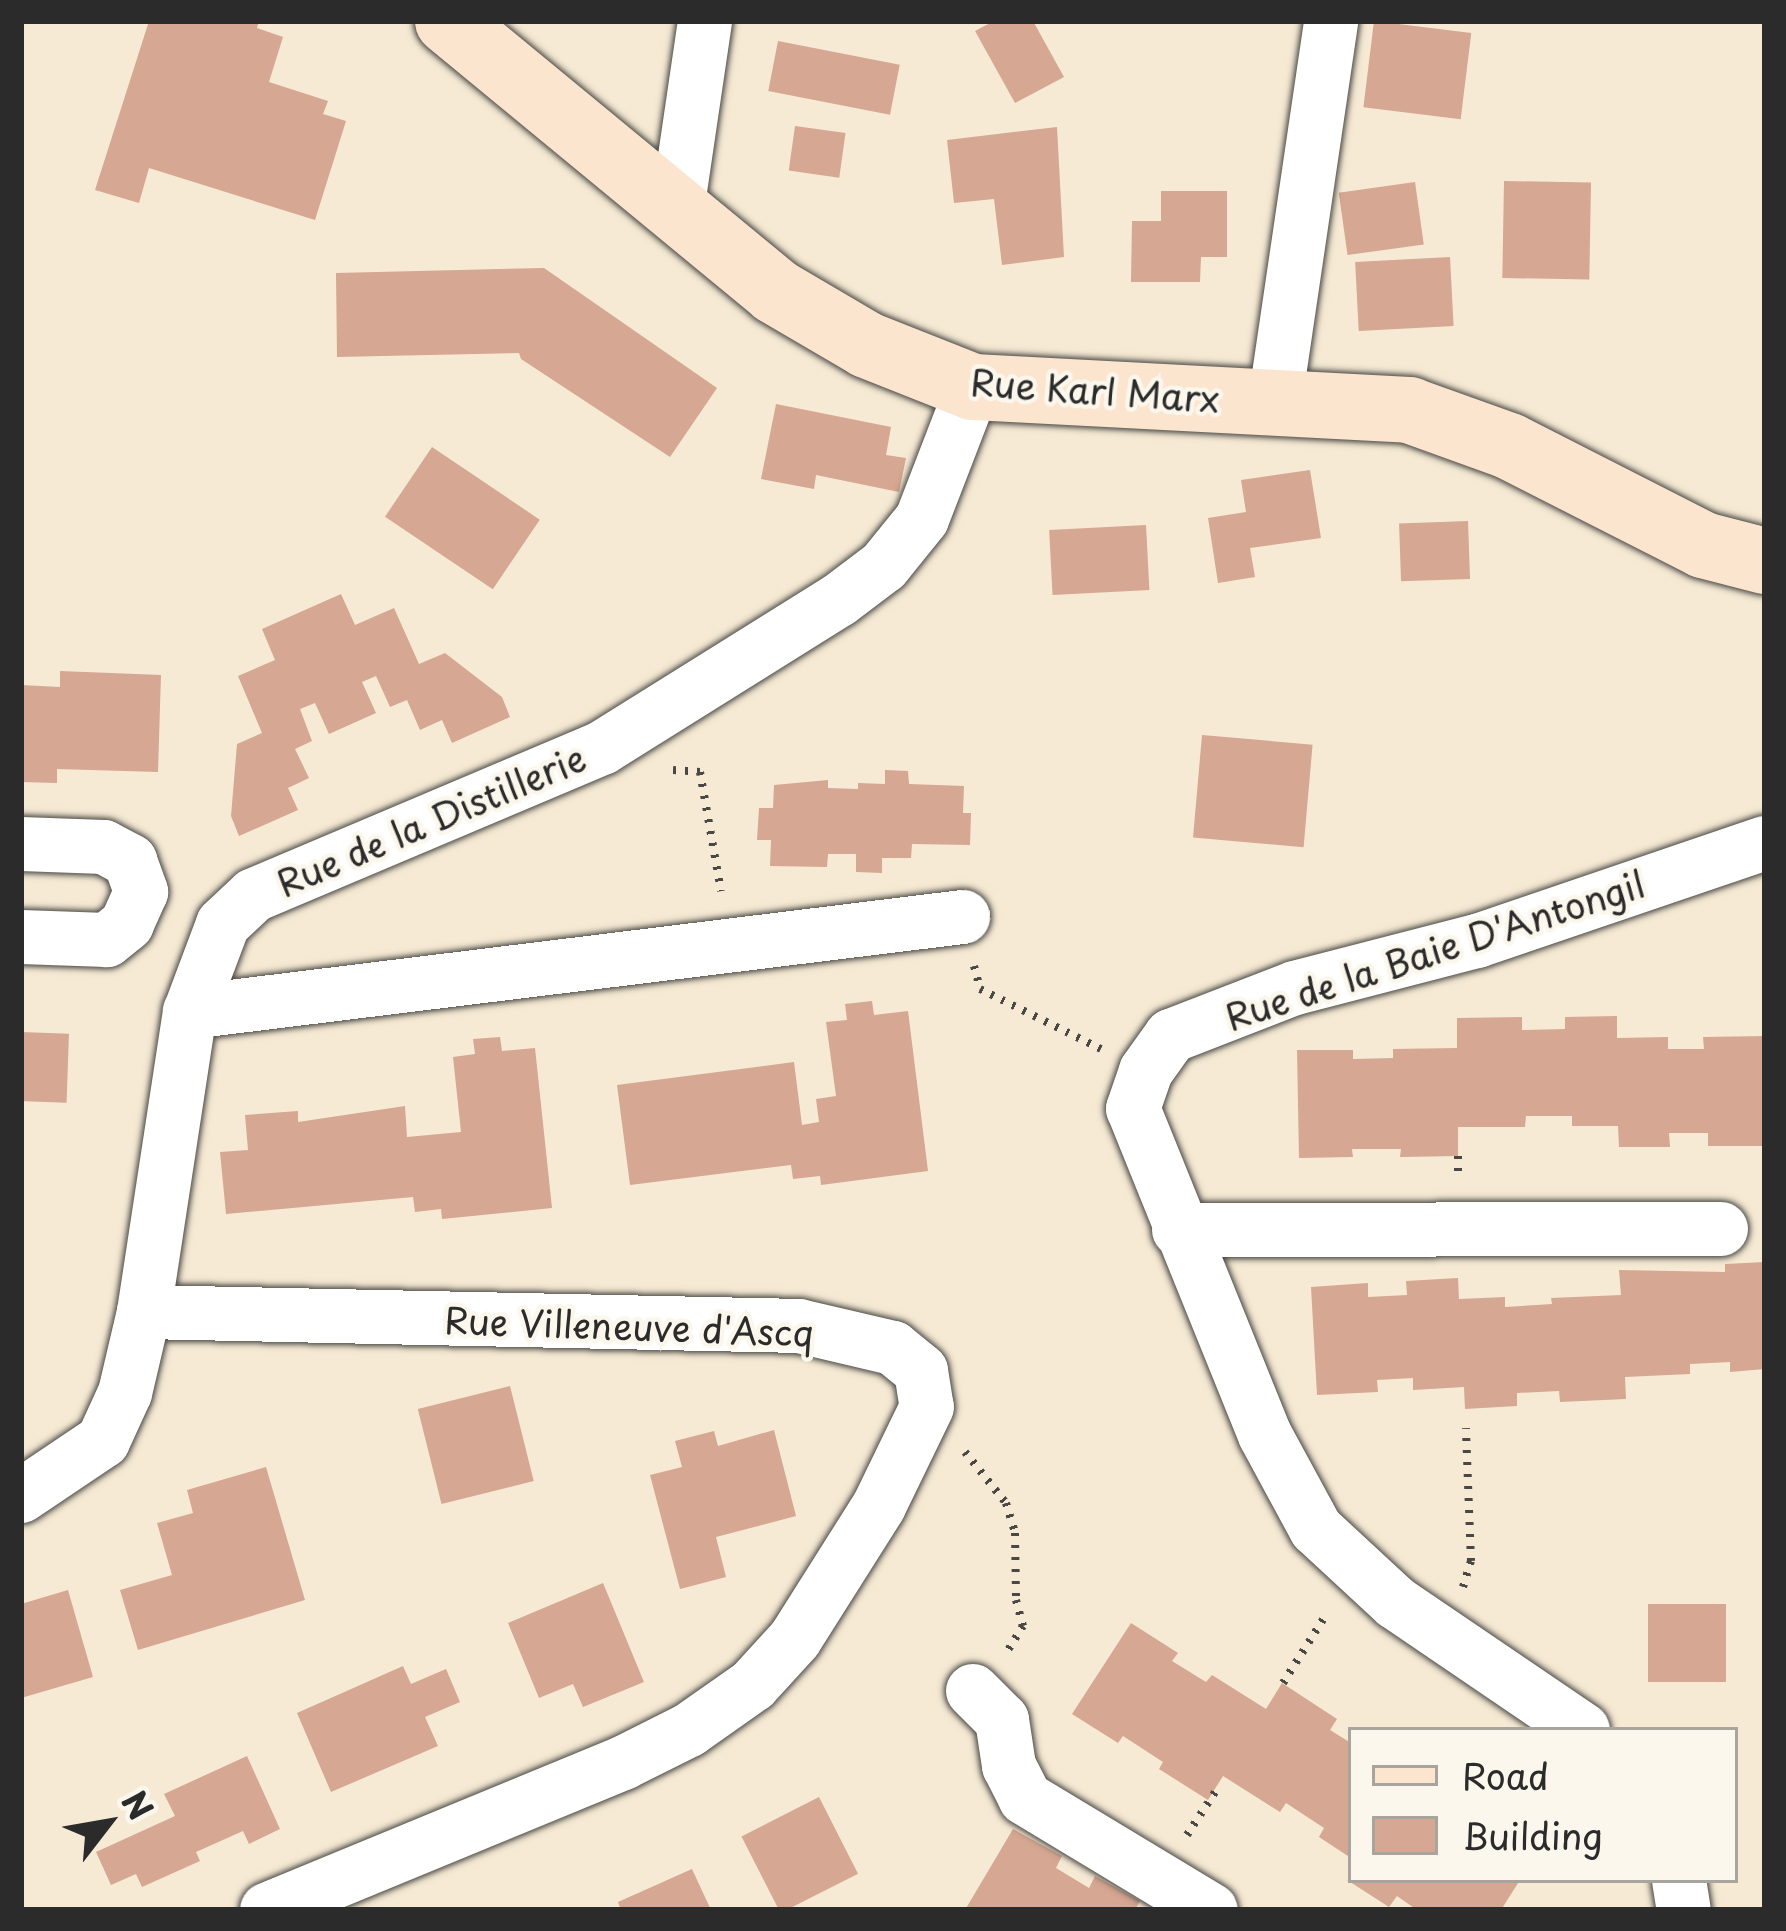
<!DOCTYPE html>
<style>
body{margin:0}
#map{position:relative;width:1786px;height:1931px;overflow:hidden;background:#f6ead4;font-family:"Playpen Sans",sans-serif}
div>[style]{position:absolute}
[style*='--x']{left:calc(var(--x)*1px);top:calc(var(--y)*1px);width:calc(var(--w)*1px);rotate:calc(var(--a)*1deg)}
.building>*{inset:0;background:#d6a792;transform-origin:0 0}
.path>*{height:8px;margin-top:-4px;transform-origin:0;background:repeating-linear-gradient(90deg,#494844 0 3px,transparent 0 12px)}
.roads{filter:drop-shadow(0 0 3px #494844) drop-shadow(0 0 3px #494844)}
.minor>*{height:54px;margin:-27px;padding:0 27px;transform-origin:27px;border-radius:27px;background:#fff}
.secondary>*{height:66px;margin:-33px;padding:0 33px;transform-origin:33px;border-radius:33px;background:#fbe5cf}
span{translate:-50% -50%;white-space:nowrap;text-align:center;line-height:1.15;-webkit-text-stroke:9px #fbf7ec;paint-order:stroke}
.street-label{font-size:36px;color:#2b2b2b}
.frame{position:absolute;inset:0;border:24px solid #2b2b2b;pointer-events:none}
.legend{position:absolute;left:1348px;top:1727px;width:390px;height:156px;box-sizing:border-box;background:#fbf7ec;border:3px solid #a8a59f;margin:0;padding:15px 21px;list-style:none;font-size:36px;color:#2b2b2b}
.legend li{display:flex;align-items:center;gap:24px;height:60px}
.legend b{width:60px;border:3px solid #a8a59f}
.north{position:absolute;left:48px;top:1763px;width:120px;height:120px;-webkit-text-stroke:9px #fbf7ec;paint-order:stroke;rotate:59deg;font-size:33px;font-weight:700;line-height:48px;text-align:center;color:#2b2b2b}
.north::after{content:'';display:block;margin:auto;width:42px;height:54px;background:#2b2b2b;clip-path:polygon(50% 0,100% 100%,50% 72%,0 100%)}
</style>
<div id="map">
<div class="building">
<div style="clip-path:polygon(149px 21px,259px 21px,257px 28px,283px 37px,269px 82px,328px 101px,323px 114px,346px 121px,315px 220px,149px 168px,139px 203px,95px 190px)"></div>
<div style="clip-path:polygon(994px 21px,1033px 21px,1064px 77px,1015px 103px,975px 31px)"></div>
<div style="left:1374px;top:21px;width:98px;height:87px;rotate:7deg"></div>
<div style="left:778px;top:41px;width:124px;height:51px;rotate:11deg"></div>
<div style="left:795px;top:126px;width:51px;height:45px;rotate:8deg"></div>
<div style="clip-path:polygon(1057px 127px,1064px 257px,1002px 265px,994px 199px,954px 203px,947px 140px)"></div>
<div style="left:1504px;top:181px;width:87px;height:97px;rotate:1deg"></div>
<div style="left:1415px;top:182px;width:63px;height:77px;rotate:82deg"></div>
<div style="clip-path:polygon(1161px 191px,1227px 191px,1227px 257px,1201px 257px,1200px 282px,1131px 282px,1132px 221px,1161px 221px)"></div>
<div style="left:1450px;top:257px;width:69px;height:95px;rotate:87deg"></div>
<div style="clip-path:polygon(544px 268px,717px 388px,670px 457px,521px 359px,519px 353px,337px 357px,336px 273px)"></div>
<div style="clip-path:polygon(776px 404px,891px 427px,886px 455px,906px 458px,899px 492px,816px 475px,814px 489px,761px 479px)"></div>
<div style="left:432px;top:447px;width:130px;height:84px;rotate:34deg"></div>
<div style="clip-path:polygon(1310px 470px,1321px 538px,1250px 548px,1255px 577px,1218px 583px,1208px 518px,1246px 512px,1241px 480px)"></div>
<div style="left:1468px;top:521px;width:58px;height:69px;rotate:88deg"></div>
<div style="left:1146px;top:525px;width:65px;height:97px;rotate:87deg"></div>
<div style="clip-path:polygon(341px 594px,355px 625px,394px 608px,419px 664px,445px 653px,502px 697px,510px 717px,452px 743px,442px 720px,420px 730px,407px 700px,390px 707px,376px 676px,362px 682px,376px 713px,329px 734px,315px 703px,300px 709px,312px 741px,295px 749px,309px 778px,288px 788px,298px 810px,239px 836px,231px 816px,237px 744px,262px 733px,238px 676px,275px 660px,262px 629px)"></div>
<div style="clip-path:polygon(60px 671px,161px 675px,158px 772px,57px 769px,57px 783px,21px 782px,21px 685px,60px 687px)"></div>
<div style="left:1202px;top:735px;width:111px;height:103px;rotate:5deg"></div>
<div style="clip-path:polygon(885px 770px,908px 771px,909px 784px,964px 786px,963px 813px,971px 813px,970px 845px,912px 844px,911px 858px,882px 858px,882px 873px,856px 872px,856px 854px,828px 854px,827px 867px,770px 866px,771px 840px,757px 840px,759px 808px,773px 808px,774px 785px,828px 780px,828px 788px,858px 789px,858px 783px,885px 784px)"></div>
<div style="clip-path:polygon(872px 1001px,874px 1015px,908px 1011px,928px 1171px,821px 1185px,820px 1176px,793px 1179px,791px 1165px,630px 1185px,617px 1085px,794px 1062px,802px 1125px,819px 1122px,816px 1099px,836px 1096px,826px 1022px,847px 1020px,845px 1004px)"></div>
<div style="clip-path:polygon(1617px 1016px,1617px 1038px,1668px 1037px,1668px 1049px,1704px 1049px,1703px 1037px,1764px 1036px,1765px 1146px,1708px 1146px,1708px 1133px,1669px 1133px,1670px 1147px,1619px 1147px,1618px 1126px,1572px 1126px,1572px 1116px,1526px 1116px,1525px 1127px,1458px 1127px,1458px 1156px,1400px 1157px,1401px 1149px,1352px 1149px,1353px 1157px,1299px 1158px,1297px 1050px,1353px 1050px,1353px 1059px,1393px 1058px,1393px 1049px,1457px 1048px,1457px 1018px,1522px 1017px,1522px 1030px,1565px 1029px,1565px 1017px)"></div>
<div style="left:21px;top:1032px;width:48px;height:69px;rotate:2deg"></div>
<div style="clip-path:polygon(500px 1037px,502px 1051px,535px 1048px,552px 1208px,442px 1219px,441px 1209px,415px 1212px,413px 1197px,226px 1214px,220px 1152px,248px 1150px,245px 1115px,298px 1111px,298px 1122px,405px 1106px,407px 1137px,461px 1132px,453px 1057px,475px 1054px,473px 1039px)"></div>
<div style="clip-path:polygon(1765px 1262px,1765px 1369px,1730px 1372px,1730px 1362px,1690px 1364px,1690px 1374px,1625px 1377px,1626px 1399px,1560px 1402px,1559px 1391px,1517px 1393px,1517px 1406px,1465px 1409px,1464px 1387px,1413px 1390px,1413px 1378px,1377px 1380px,1378px 1392px,1317px 1395px,1311px 1287px,1368px 1283px,1368px 1297px,1407px 1295px,1406px 1281px,1458px 1278px,1459px 1299px,1505px 1297px,1505px 1307px,1552px 1304px,1551px 1298px,1621px 1295px,1619px 1270px,1725px 1272px,1725px 1264px)"></div>
<div style="left:510px;top:1386px;width:98px;height:95px;rotate:76deg"></div>
<div style="clip-path:polygon(774px 1430px,796px 1516px,716px 1537px,726px 1577px,680px 1589px,650px 1475px,682px 1467px,675px 1441px,714px 1431px,718px 1446px)"></div>
<div style="clip-path:polygon(266px 1467px,305px 1600px,138px 1650px,120px 1590px,172px 1575px,157px 1523px,193px 1513px,187px 1490px)"></div>
<div style="clip-path:polygon(603px 1583px,644px 1682px,583px 1707px,573px 1684px,539px 1698px,508px 1623px)"></div>
<div style="clip-path:polygon(68px 1590px,93px 1677px,21px 1698px,21px 1604px)"></div>
<div style="left:1648px;top:1604px;width:78px;height:78px"></div>
<div style="clip-path:polygon(1131px 1623px,1178px 1653px,1172px 1661px,1206px 1682px,1212px 1675px,1266px 1709px,1282px 1683px,1337px 1719px,1330px 1730px,1351px 1743px,1351px 1858px,1319px 1837px,1324px 1828px,1286px 1803px,1280px 1812px,1223px 1776px,1208px 1800px,1159px 1769px,1163px 1762px,1123px 1736px,1118px 1743px,1072px 1714px)"></div>
<div style="clip-path:polygon(403px 1666px,411px 1684px,446px 1669px,460px 1702px,425px 1717px,438px 1746px,331px 1792px,297px 1713px)"></div>
<div style="clip-path:polygon(247px 1756px,280px 1829px,249px 1844px,243px 1831px,196px 1852px,200px 1861px,142px 1887px,136px 1874px,111px 1885px,96px 1852px,175px 1816px,164px 1794px)"></div>
<div style="left:819px;top:1797px;width:86px;height:87px;rotate:63deg"></div>
<div style="clip-path:polygon(1013px 1829px,1062px 1856px,1056px 1868px,1089px 1888px,1095px 1876px,1140px 1901px,1135px 1910px,965px 1910px)"></div>
<div style="clip-path:polygon(692px 1869px,711px 1910px,621px 1910px,618px 1902px)"></div>
<div style="clip-path:polygon(1347px 1880px,1520px 1880px,1501px 1910px,1417px 1910px,1397px 1896px,1389px 1907px)"></div>
</div>
<div class="path">
<div style="--x:673;--y:770;--w:27;--a:4"></div>
<div style="--x:700;--y:772;--w:121;--a:80"></div>
<div style="--x:974;--y:966;--w:24;--a:75"></div>
<div style="--x:980;--y:989;--w:135;--a:26.4"></div>
<div style="--x:1458;--y:1156;--w:22;--a:90"></div>
<div style="--x:965;--y:1452;--w:65;--a:51.2"></div>
<div style="--x:1006;--y:1503;--w:31;--a:73"></div>
<div style="--x:1015;--y:1533;--w:67;--a:89.1"></div>
<div style="--x:1016;--y:1600;--w:27;--a:75"></div>
<div style="--x:1023;--y:1626;--w:28;--a:122"></div>
<div style="--x:1463;--y:1587;--w:27;--a:-73"></div>
<div style="--x:1471;--y:1561;--w:133;--a:-92.2"></div>
<div style="--x:1283;--y:1683;--w:83;--a:-57.8"></div>
<div style="--x:1187;--y:1835;--w:59;--a:-56.9"></div>
</div>
<div class="roads">
<div class="minor">
<div style="--x:677;--y:211;--w:192;--a:-81.6"></div>
<div style="--x:1275;--y:402;--w:385;--a:-81.6"></div>
<div style="--x:21;--y:844;--w:83;--a:2.1"></div>
<div style="--x:104;--y:847;--w:30;--a:28"></div>
<div style="--x:130;--y:861;--w:33;--a:70"></div>
<div style="--x:141;--y:892;--w:35;--a:114"></div>
<div style="--x:127;--y:924;--w:26;--a:141"></div>
<div style="--x:107;--y:940;--w:86;--a:-178"></div>
<div style="--x:190;--y:1012;--w:779;--a:-7.01"></div>
<div style="--x:1179;--y:1230;--w:542;--a:-0.11"></div>
<div style="--x:144;--y:1312;--w:655;--a:1.22"></div>
<div style="--x:799;--y:1326;--w:97;--a:13.2"></div>
<div style="--x:893;--y:1348;--w:36;--a:39"></div>
<div style="--x:921;--y:1371;--w:36;--a:81"></div>
<div style="--x:927;--y:1407;--w:110;--a:115.9"></div>
<div style="--x:879;--y:1506;--w:157;--a:122.3"></div>
<div style="--x:795;--y:1639;--w:62;--a:132.4"></div>
<div style="--x:753;--y:1685;--w:78;--a:144.9"></div>
<div style="--x:689;--y:1730;--w:74;--a:153.4"></div>
<div style="--x:623;--y:1763;--w:385;--a:157.6"></div>
<div style="--x:21;--y:1496;--w:99;--a:-33.9"></div>
<div style="--x:103;--y:1441;--w:53;--a:-65.4"></div>
<div style="--x:125;--y:1393;--w:83;--a:-76.8"></div>
<div style="--x:144;--y:1312;--w:304;--a:-81.3"></div>
<div style="--x:190;--y:1012;--w:94;--a:-69.4"></div>
<div style="--x:223;--y:924;--w:42;--a:-43.1"></div>
<div style="--x:254;--y:895;--w:378;--a:-22.9"></div>
<div style="--x:602;--y:748;--w:279;--a:-32"></div>
<div style="--x:839;--y:600;--w:56;--a:-37.1"></div>
<div style="--x:884;--y:566;--w:60;--a:-51"></div>
<div style="--x:922;--y:519;--w:142;--a:-68.9"></div>
<div style="--x:973;--y:1691;--w:41;--a:45"></div>
<div style="--x:1002;--y:1720;--w:47;--a:81.3"></div>
<div style="--x:1009;--y:1766;--w:36;--a:63"></div>
<div style="--x:1025;--y:1798;--w:217;--a:31.1"></div>
<div style="--x:1583;--y:1730;--w:226;--a:-145.8"></div>
<div style="--x:1396;--y:1603;--w:109;--a:-137.2"></div>
<div style="--x:1316;--y:1529;--w:107;--a:-118.5"></div>
<div style="--x:1265;--y:1435;--w:352;--a:-112"></div>
<div style="--x:1133;--y:1109;--w:40;--a:-71.1"></div>
<div style="--x:1146;--y:1071;--w:43;--a:-54.5"></div>
<div style="--x:1171;--y:1036;--w:133;--a:-21.2"></div>
<div style="--x:1295;--y:988;--w:188;--a:-14.5"></div>
<div style="--x:1477;--y:941;--w:304;--a:-18.8"></div>
<div style="--x:1679;--y:1880;--w:30;--a:81"></div>
</div>
<div class="secondary">
<div style="--x:448;--y:21;--w:424;--a:39.5"></div>
<div style="--x:775;--y:291;--w:107;--a:30.4"></div>
<div style="--x:867;--y:345;--w:114;--a:21.6"></div>
<div style="--x:973;--y:387;--w:437;--a:3"></div>
<div style="--x:1409;--y:410;--w:106;--a:19.8"></div>
<div style="--x:1509;--y:446;--w:218;--a:27"></div>
<div style="--x:1703;--y:545;--w:64;--a:14.5"></div>
</div>
</div>
<div class="street-label">
<span style="left:1095px;top:390px;rotate:4deg">Rue Karl Marx</span>
<span style="left:431px;top:820px;rotate:-23deg">Rue de la Distillerie</span>
<span style="left:1435px;top:950px;rotate:-18deg">Rue de la Baie D'Antongil</span>
<span style="left:629px;top:1326px;rotate:2deg">Rue Villeneuve d'Ascq</span>
</div>
<div class="frame"></div>
<ul class="legend">
<li><b style="height:15px;background:#fbe5cf"></b>Road</li>
<li><b style="height:33px;background:#d6a792"></b>Building</li>
</ul>
<div class="north">N</div>
</div>
